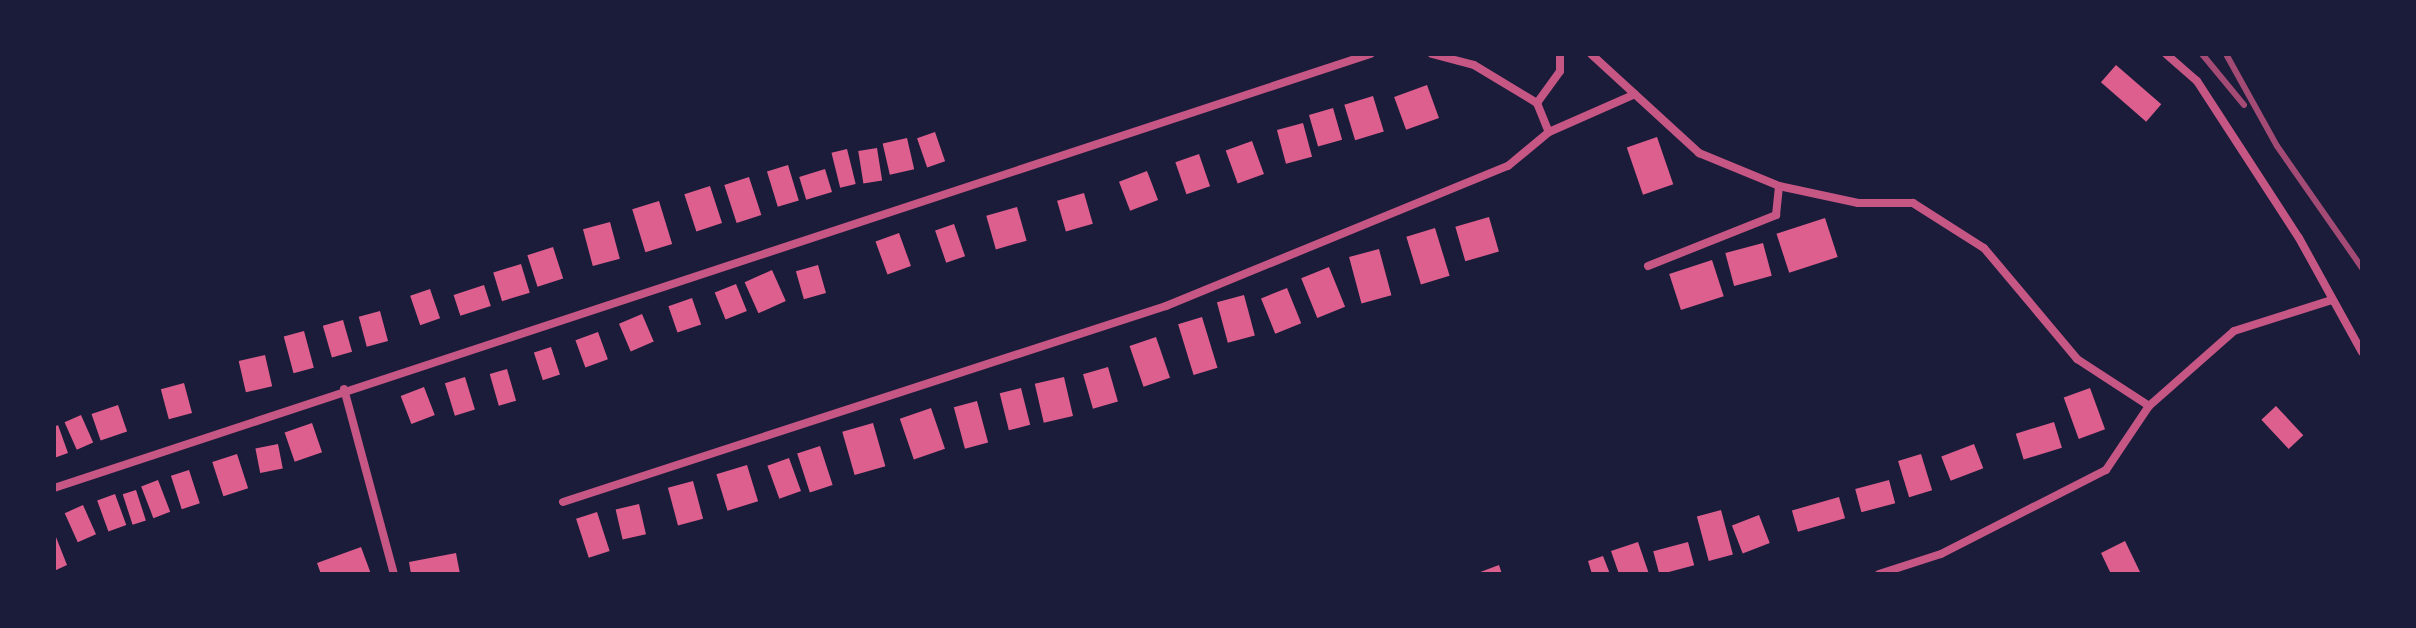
<!DOCTYPE html>
<style>
body{margin:0}
#map{position:relative;width:2416px;height:628px;overflow:hidden;background:#1b1b3a;font-family:"Source Sans 3",sans-serif}
div>[style]{position:absolute}
[style*='--x']{left:calc(var(--x)*1px);top:calc(var(--y)*1px);width:calc(var(--w)*1px);rotate:calc(var(--a)*1deg)}
.building>*{inset:0;background:#dd5f8e;transform-origin:0 0}
.minor>*{height:8px;margin:-4px;padding:0 4px;transform-origin:4px;border-radius:4px;background:#c65784}
.rail>*{height:6px;margin:-3px;padding:0 3px;transform-origin:3px;border-radius:3px;background:#a44b75}
span{translate:-50% -50%;white-space:nowrap;text-align:center;line-height:1.15;-webkit-text-stroke:6px #1b1b3a;paint-order:stroke}
.frame{position:absolute;inset:0;border:56px solid #1b1b3a;pointer-events:none}
</style>
<div id="map">
<div class="building">
<div style="left:2116px;top:65px;width:60px;height:23px;rotate:41deg"></div>
<div style="left:1427px;top:85px;width:35px;height:35px;rotate:70deg"></div>
<div style="left:1373px;top:96px;width:37px;height:30px;rotate:73deg"></div>
<div style="left:1333px;top:108px;width:33px;height:25px;rotate:74deg"></div>
<div style="left:1303px;top:123px;width:35px;height:27px;rotate:75deg"></div>
<div style="left:935px;top:132px;width:31px;height:19px;rotate:71deg"></div>
<div style="left:1657px;top:137px;width:50px;height:32px;rotate:71deg"></div>
<div style="left:907px;top:138px;width:32px;height:25px;rotate:77deg"></div>
<div style="left:1252px;top:141px;width:35px;height:28px;rotate:70deg"></div>
<div style="left:877px;top:148px;width:33px;height:19px;rotate:81deg"></div>
<div style="left:847px;top:149px;width:36px;height:16px;rotate:76deg"></div>
<div style="left:1199px;top:154px;width:34px;height:25px;rotate:71deg"></div>
<div style="left:788px;top:165px;width:37px;height:22px;rotate:73deg"></div>
<div style="left:825px;top:169px;width:24px;height:27px;rotate:73deg"></div>
<div style="left:1147px;top:171px;width:31px;height:30px;rotate:69deg"></div>
<div style="left:749px;top:177px;width:40px;height:26px;rotate:72deg"></div>
<div style="left:710px;top:186px;width:39px;height:27px;rotate:72deg"></div>
<div style="left:1084px;top:193px;width:32px;height:28px;rotate:74deg"></div>
<div style="left:659px;top:201px;width:45px;height:28px;rotate:73deg"></div>
<div style="left:1017px;top:207px;width:35px;height:32px;rotate:74deg"></div>
<div style="left:1489px;top:217px;width:36px;height:35px;rotate:74deg"></div>
<div style="left:1825px;top:218px;width:41px;height:51px;rotate:72deg"></div>
<div style="left:610px;top:222px;width:38px;height:28px;rotate:75deg"></div>
<div style="left:954px;top:224px;width:34px;height:20px;rotate:71deg"></div>
<div style="left:1435px;top:228px;width:50px;height:30px;rotate:73deg"></div>
<div style="left:899px;top:233px;width:35px;height:25px;rotate:70deg"></div>
<div style="left:1763px;top:243px;width:34px;height:39px;rotate:75deg"></div>
<div style="left:553px;top:247px;width:33px;height:27px;rotate:72deg"></div>
<div style="left:1379px;top:249px;width:48px;height:31px;rotate:75deg"></div>
<div style="left:1712px;top:260px;width:38px;height:45px;rotate:72deg"></div>
<div style="left:521px;top:264px;width:30px;height:29px;rotate:73deg"></div>
<div style="left:818px;top:265px;width:29px;height:23px;rotate:74deg"></div>
<div style="left:1329px;top:267px;width:43px;height:30px;rotate:68deg"></div>
<div style="left:772px;top:270px;width:34px;height:30px;rotate:66deg"></div>
<div style="left:736px;top:284px;width:29px;height:23px;rotate:68deg"></div>
<div style="left:484px;top:285px;width:22px;height:32px;rotate:72deg"></div>
<div style="left:1287px;top:288px;width:38px;height:28px;rotate:68deg"></div>
<div style="left:430px;top:289px;width:31px;height:21px;rotate:71deg"></div>
<div style="left:1244px;top:295px;width:42px;height:28px;rotate:75deg"></div>
<div style="left:692px;top:298px;width:28px;height:25px;rotate:71deg"></div>
<div style="left:380px;top:311px;width:31px;height:22px;rotate:75deg"></div>
<div style="left:642px;top:314px;width:30px;height:25px;rotate:67deg"></div>
<div style="left:1202px;top:317px;width:53px;height:25px;rotate:73deg"></div>
<div style="left:343px;top:320px;width:33px;height:21px;rotate:74deg"></div>
<div style="left:304px;top:331px;width:38px;height:21px;rotate:75deg"></div>
<div style="left:598px;top:332px;width:29px;height:24px;rotate:70deg"></div>
<div style="left:1156px;top:337px;width:43px;height:28px;rotate:71deg"></div>
<div style="left:551px;top:347px;width:29px;height:18px;rotate:72deg"></div>
<div style="left:265px;top:355px;width:32px;height:27px;rotate:77deg"></div>
<div style="left:1108px;top:367px;width:36px;height:26px;rotate:74deg"></div>
<div style="left:507px;top:369px;width:33px;height:18px;rotate:74deg"></div>
<div style="left:465px;top:377px;width:34px;height:21px;rotate:73deg"></div>
<div style="left:1064px;top:377px;width:40px;height:30px;rotate:77deg"></div>
<div style="left:184px;top:383px;width:31px;height:24px;rotate:75deg"></div>
<div style="left:424px;top:387px;width:30px;height:25px;rotate:69deg"></div>
<div style="left:1021px;top:388px;width:38px;height:22px;rotate:76deg"></div>
<div style="left:2090px;top:388px;width:44px;height:28px;rotate:70deg"></div>
<div style="left:977px;top:401px;width:43px;height:24px;rotate:75deg"></div>
<div style="left:118px;top:405px;width:28px;height:28px;rotate:71deg"></div>
<div style="left:2276px;top:406px;width:40px;height:20px;rotate:47deg"></div>
<div style="left:931px;top:408px;width:43px;height:33px;rotate:71deg"></div>
<div style="left:81px;top:415px;width:30px;height:18px;rotate:66deg"></div>
<div style="left:2054px;top:422px;width:27px;height:40px;rotate:73deg"></div>
<div style="left:312px;top:423px;width:31px;height:29px;rotate:71deg"></div>
<div style="left:873px;top:423px;width:45px;height:32px;rotate:74deg"></div>
<div style="clip-path:polygon(58px 425px,68px 453px,54px 458px,54px 427px)"></div>
<div style="left:278px;top:444px;width:25px;height:23px;rotate:79deg"></div>
<div style="left:1974px;top:444px;width:26px;height:35px;rotate:69deg"></div>
<div style="left:820px;top:446px;width:41px;height:24px;rotate:72deg"></div>
<div style="left:237px;top:454px;width:36px;height:26px;rotate:72deg"></div>
<div style="left:1921px;top:454px;width:38px;height:24px;rotate:73deg"></div>
<div style="left:789px;top:458px;width:35px;height:23px;rotate:70deg"></div>
<div style="left:747px;top:465px;width:38px;height:32px;rotate:73deg"></div>
<div style="left:189px;top:470px;width:35px;height:19px;rotate:72deg"></div>
<div style="left:158px;top:480px;width:34px;height:18px;rotate:69deg"></div>
<div style="left:1889px;top:480px;width:24px;height:35px;rotate:75deg"></div>
<div style="left:693px;top:481px;width:39px;height:26px;rotate:75deg"></div>
<div style="left:136px;top:490px;width:32px;height:14px;rotate:72deg"></div>
<div style="left:115px;top:494px;width:33px;height:19px;rotate:70deg"></div>
<div style="left:1839px;top:497px;width:22px;height:49px;rotate:74deg"></div>
<div style="left:639px;top:504px;width:31px;height:24px;rotate:77deg"></div>
<div style="left:83px;top:505px;width:32px;height:20px;rotate:66deg"></div>
<div style="left:1721px;top:510px;width:46px;height:25px;rotate:75deg"></div>
<div style="left:597px;top:512px;width:41px;height:22px;rotate:72deg"></div>
<div style="left:1759px;top:515px;width:30px;height:29px;rotate:69deg"></div>
<div style="clip-path:polygon(54px 532px,67px 565px,54px 571px)"></div>
<div style="clip-path:polygon(2125px 541px,2141px 574px,2111px 574px,2101px 553px)"></div>
<div style="clip-path:polygon(1638px 542px,1649px 574px,1619px 574px,1611px 551px)"></div>
<div style="left:1688px;top:542px;width:24px;height:36px;rotate:75deg"></div>
<div style="clip-path:polygon(361px 547px,371px 574px,321px 574px,317px 563px)"></div>
<div style="clip-path:polygon(456px 553px,460px 574px,411px 574px,409px 562px)"></div>
<div style="clip-path:polygon(1603px 556px,1610px 574px,1592px 574px,1588px 561px)"></div>
<div style="clip-path:polygon(1499px 565px,1502px 574px,1475px 574px)"></div>
</div>
<div class="minor">
<div style="--x:1432;--y:54;--w:43;--a:14.7"></div>
<div style="--x:1474;--y:65;--w:74;--a:31.1"></div>
<div style="--x:1537;--y:103;--w:39;--a:-54"></div>
<div style="--x:1560;--y:71;--w:17;--a:-90"></div>
<div style="--x:1591;--y:54;--w:147;--a:42.5"></div>
<div style="--x:1699;--y:153;--w:87;--a:22.4"></div>
<div style="--x:1779;--y:186;--w:81;--a:12.1"></div>
<div style="--x:1858;--y:203;--w:55;--a:0"></div>
<div style="--x:1913;--y:203;--w:84;--a:32.4"></div>
<div style="--x:1984;--y:248;--w:145;--a:50"></div>
<div style="--x:2077;--y:359;--w:86;--a:33.1"></div>
<div style="--x:2166;--y:54;--w:41;--a:41.1"></div>
<div style="--x:2197;--y:81;--w:187;--a:57"></div>
<div style="--x:2299;--y:238;--w:130;--a:61.1"></div>
<div style="--x:1537;--y:103;--w:31;--a:68"></div>
<div style="--x:1648;--y:266;--w:138;--a:-21.7"></div>
<div style="--x:1776;--y:215;--w:29;--a:-84"></div>
<div style="--x:344;--y:389;--w:192;--a:74.9"></div>
<div style="--x:54;--y:488;--w:1386;--a:-18.25"></div>
<div style="--x:563;--y:502;--w:634;--a:-18.01"></div>
<div style="--x:1166;--y:306;--w:370;--a:-22.3"></div>
<div style="--x:1508;--y:166;--w:53;--a:-39.7"></div>
<div style="--x:1549;--y:132;--w:94;--a:-23.8"></div>
<div style="--x:1879;--y:574;--w:65;--a:-17.9"></div>
<div style="--x:1941;--y:554;--w:185;--a:-27"></div>
<div style="--x:2106;--y:470;--w:77;--a:-56.1"></div>
<div style="--x:2149;--y:406;--w:113;--a:-41.4"></div>
<div style="--x:2234;--y:331;--w:103;--a:-17.6"></div>
</div>
<div class="rail">
<div style="--x:2202;--y:54;--w:66;--a:50.5"></div>
<div style="--x:2226;--y:54;--w:105;--a:61"></div>
<div style="--x:2277;--y:146;--w:149;--a:55.1"></div>
</div>
<div class="frame"></div>
</div>
